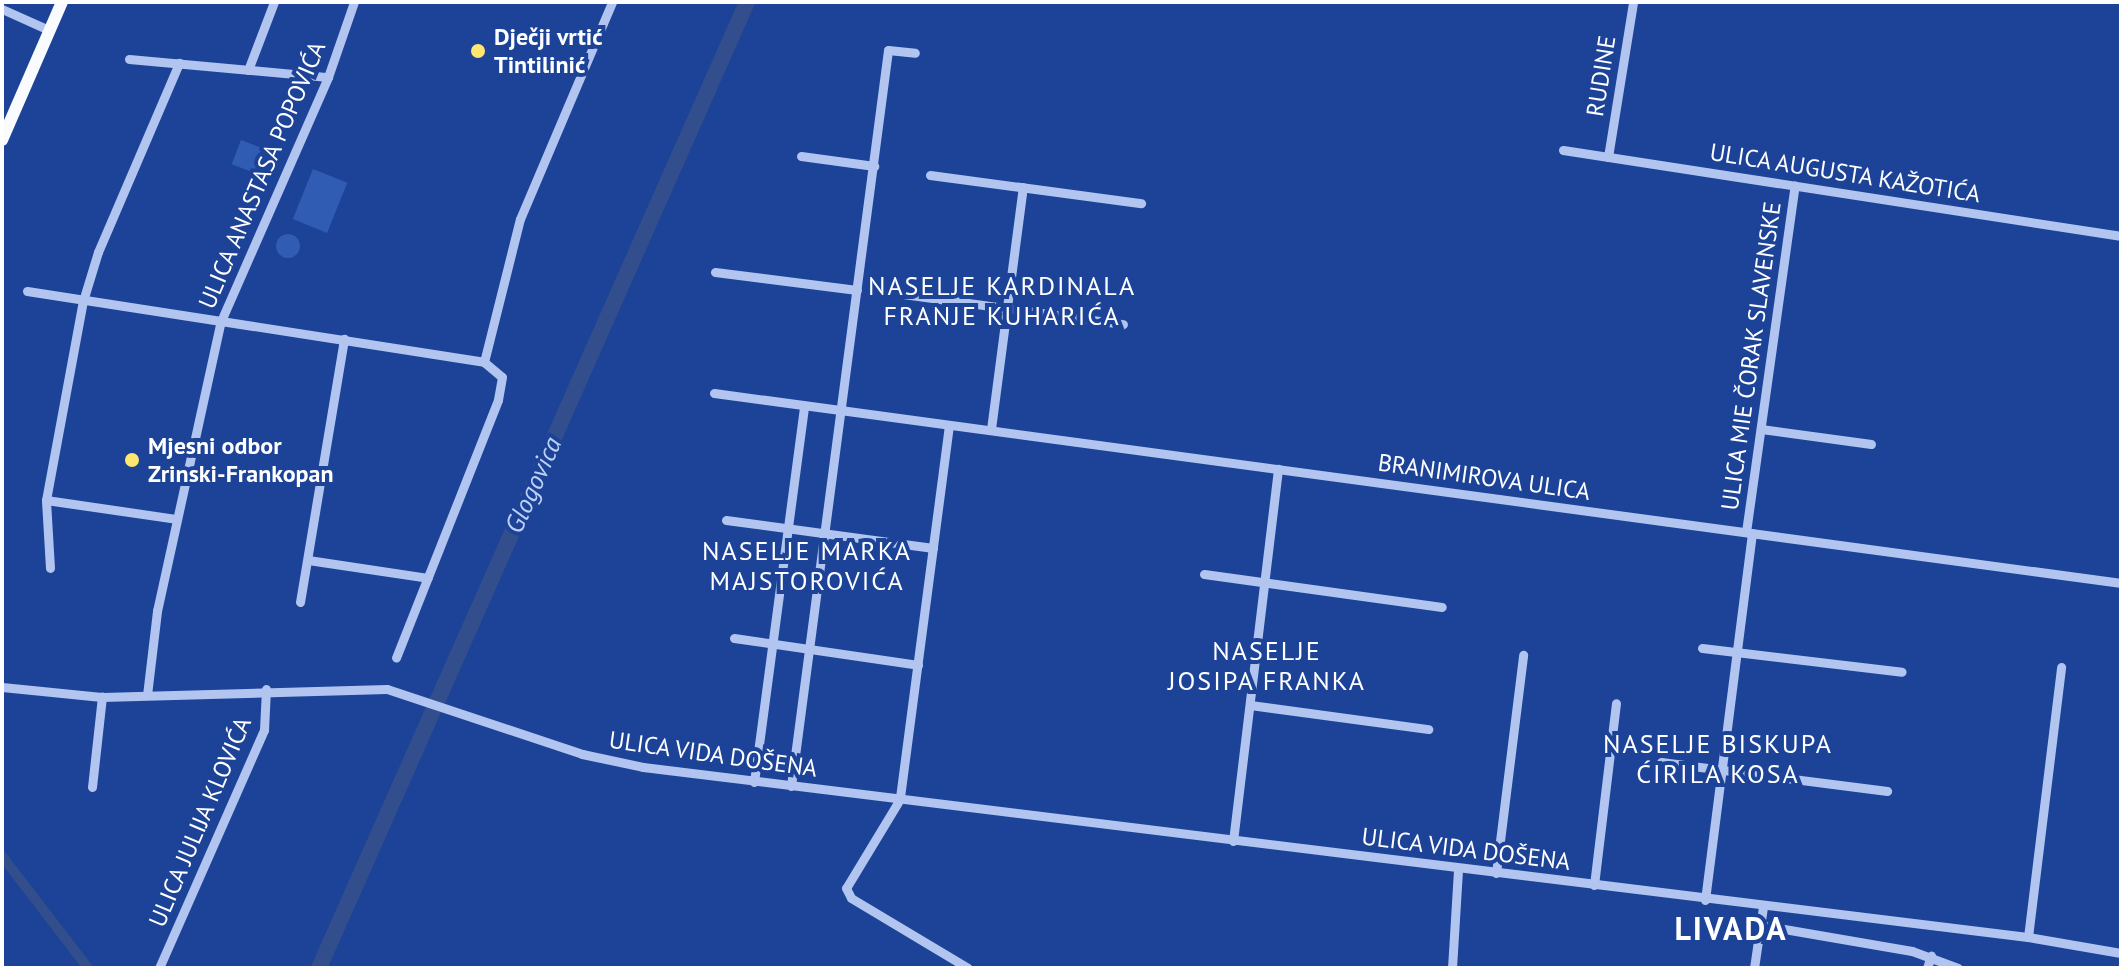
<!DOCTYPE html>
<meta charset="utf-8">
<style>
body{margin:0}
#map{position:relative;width:2123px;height:970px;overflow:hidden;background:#1c4397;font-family:"PT Sans",sans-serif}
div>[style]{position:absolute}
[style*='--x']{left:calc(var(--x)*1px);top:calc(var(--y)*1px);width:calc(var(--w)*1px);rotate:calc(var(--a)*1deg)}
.green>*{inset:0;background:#305cb4;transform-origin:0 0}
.round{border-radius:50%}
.canal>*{height:10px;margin:-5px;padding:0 5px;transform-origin:5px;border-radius:5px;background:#324e8c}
.river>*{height:16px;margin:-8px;padding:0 8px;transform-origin:8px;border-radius:8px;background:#324e8c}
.minor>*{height:9px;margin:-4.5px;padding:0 4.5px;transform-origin:4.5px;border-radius:4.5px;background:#b1c5f0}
.major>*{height:12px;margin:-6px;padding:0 6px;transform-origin:6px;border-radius:6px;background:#f9fbff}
.dots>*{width:22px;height:22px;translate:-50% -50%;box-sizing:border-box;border:4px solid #1c4397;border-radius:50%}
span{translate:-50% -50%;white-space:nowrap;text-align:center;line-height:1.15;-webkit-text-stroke:8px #1c4397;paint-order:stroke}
.poi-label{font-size:24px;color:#fff;font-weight:700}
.left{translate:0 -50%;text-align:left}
.street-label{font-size:24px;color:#fff}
.neighbourhood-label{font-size:26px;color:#fff;letter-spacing:2px}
.water-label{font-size:26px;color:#bdd0f6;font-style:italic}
.district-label{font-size:32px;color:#fff;font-weight:700;letter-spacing:2px}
.frame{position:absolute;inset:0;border:4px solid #fff;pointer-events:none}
</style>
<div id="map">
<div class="green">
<div style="left:241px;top:140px;width:39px;height:26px;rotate:21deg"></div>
<div style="left:313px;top:169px;width:37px;height:54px;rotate:22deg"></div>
<div class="round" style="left:276px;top:234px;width:24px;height:24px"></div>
</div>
<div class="canal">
<div style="--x:2;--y:856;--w:141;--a:52.5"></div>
</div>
<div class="river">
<div style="--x:319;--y:968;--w:1057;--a:-66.1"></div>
</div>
<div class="minor">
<div style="--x:2;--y:9;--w:51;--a:24.1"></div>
<div style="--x:129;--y:59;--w:200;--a:5.2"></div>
<div style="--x:248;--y:70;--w:73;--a:-69.1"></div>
<div style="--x:1563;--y:150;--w:565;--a:8.76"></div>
<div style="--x:801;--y:156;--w:74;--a:7.8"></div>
<div style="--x:1608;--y:157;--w:157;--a:-80.8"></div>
<div style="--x:930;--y:175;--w:213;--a:7.6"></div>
<div style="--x:715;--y:272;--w:143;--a:7.2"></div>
<div style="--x:27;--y:291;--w:462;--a:8.8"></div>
<div style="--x:484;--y:362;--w:23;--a:40"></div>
<div style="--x:502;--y:377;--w:23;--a:100"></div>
<div style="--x:498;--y:400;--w:277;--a:111.6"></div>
<div style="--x:903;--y:294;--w:222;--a:7.8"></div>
<div style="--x:484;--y:362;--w:147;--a:-75.9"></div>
<div style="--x:520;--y:219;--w:236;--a:-67"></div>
<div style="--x:714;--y:393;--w:1420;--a:7.69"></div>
<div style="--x:949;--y:425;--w:377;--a:97.5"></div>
<div style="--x:900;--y:799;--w:104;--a:121.2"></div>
<div style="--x:846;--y:888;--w:11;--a:63"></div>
<div style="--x:851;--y:898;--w:136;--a:30.9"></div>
<div style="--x:991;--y:429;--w:244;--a:-82.5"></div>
<div style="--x:1761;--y:429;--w:111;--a:7.8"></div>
<div style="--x:46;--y:500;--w:131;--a:8.3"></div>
<div style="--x:726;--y:520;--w:209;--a:7.7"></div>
<div style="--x:1746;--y:532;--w:350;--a:-82"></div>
<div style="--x:308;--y:560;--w:121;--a:8.5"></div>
<div style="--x:50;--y:568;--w:68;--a:-93.4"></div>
<div style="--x:46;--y:500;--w:202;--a:-79.5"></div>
<div style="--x:83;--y:301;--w:51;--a:-73"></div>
<div style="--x:98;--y:252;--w:206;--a:-66.8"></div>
<div style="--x:1204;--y:574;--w:240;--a:7.9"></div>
<div style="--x:300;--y:602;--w:267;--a:-80.5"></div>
<div style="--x:734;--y:638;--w:186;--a:8.3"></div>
<div style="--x:1702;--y:648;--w:201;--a:6.8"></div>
<div style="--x:2;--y:687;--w:100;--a:5.7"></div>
<div style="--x:102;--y:697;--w:285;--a:-1.6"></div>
<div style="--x:387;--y:689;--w:206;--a:18.4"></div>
<div style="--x:582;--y:754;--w:62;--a:12"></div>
<div style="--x:643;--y:767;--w:1395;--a:7"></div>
<div style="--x:2028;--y:937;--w:94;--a:9.8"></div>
<div style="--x:147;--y:695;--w:85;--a:-83.2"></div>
<div style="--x:157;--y:611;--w:297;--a:-77.6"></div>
<div style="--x:221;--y:321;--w:266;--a:-66.3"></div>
<div style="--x:328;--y:77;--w:79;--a:-70.9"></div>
<div style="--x:1250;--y:705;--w:180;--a:7.7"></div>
<div style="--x:1661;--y:762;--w:228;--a:7.3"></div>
<div style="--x:754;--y:782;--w:378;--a:-82.4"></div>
<div style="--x:791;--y:786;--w:742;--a:-82.49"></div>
<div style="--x:888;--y:50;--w:27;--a:6"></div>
<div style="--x:92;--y:787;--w:91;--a:-83.7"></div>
<div style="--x:1233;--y:841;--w:375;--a:-83.1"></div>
<div style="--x:1496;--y:873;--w:220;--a:-82.9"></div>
<div style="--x:1594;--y:885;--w:183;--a:-83.1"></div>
<div style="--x:1705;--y:900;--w:370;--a:-82.7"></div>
<div style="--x:1761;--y:925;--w:153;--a:9.8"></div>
<div style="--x:1912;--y:951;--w:49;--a:20.3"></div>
<div style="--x:2028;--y:937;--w:272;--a:-83"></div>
<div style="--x:159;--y:968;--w:260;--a:-66.2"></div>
<div style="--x:264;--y:730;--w:41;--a:-87.2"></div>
<div style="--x:1452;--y:968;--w:99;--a:-86.5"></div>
<div style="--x:1754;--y:968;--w:62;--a:-81.6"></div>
<div style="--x:1927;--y:968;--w:13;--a:-72"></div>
</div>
<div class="major">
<div style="--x:2;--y:140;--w:150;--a:-66.5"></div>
</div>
<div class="dots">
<div style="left:478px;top:51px;background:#ffe76f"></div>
<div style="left:132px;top:460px;background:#ffe76f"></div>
</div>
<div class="poi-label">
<span class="left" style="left:494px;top:51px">Dječji vrtić<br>Tintilinić</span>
<span class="left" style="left:148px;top:460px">Mjesni odbor<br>Zrinski-Frankopan</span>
</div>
<div class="street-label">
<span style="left:1601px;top:76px;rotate:-81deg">RUDINE</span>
<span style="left:1845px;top:173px;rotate:9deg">ULICA AUGUSTA KAŽOTIĆA</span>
<span style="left:262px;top:175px;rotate:-67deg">ULICA ANASTASA POPOVIĆA</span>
<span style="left:1751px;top:356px;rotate:-82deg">ULICA MIE ČORAK SLAVENSKE</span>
<span style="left:1484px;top:477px;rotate:8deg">BRANIMIROVA ULICA</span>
<span style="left:713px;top:754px;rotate:8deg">ULICA VIDA DOŠENA</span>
<span style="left:200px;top:822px;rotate:-67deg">ULICA JULIJA KLOVIĆA</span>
<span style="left:1466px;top:849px;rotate:7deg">ULICA VIDA DOŠENA</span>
</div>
<div class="neighbourhood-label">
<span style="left:1002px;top:301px">NASELJE KARDINALA<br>FRANJE KUHARIĆA</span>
<span style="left:807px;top:566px">NASELJE MARKA<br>MAJSTOROVIĆA</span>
<span style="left:1267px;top:666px">NASELJE<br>JOSIPA FRANKA</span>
<span style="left:1718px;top:759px">NASELJE BISKUPA<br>ĆIRILA KOSA</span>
</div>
<div class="water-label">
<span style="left:533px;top:485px;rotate:-66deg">Glogovica</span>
</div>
<div class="district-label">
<span style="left:1731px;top:928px">LIVADA</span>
</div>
<div class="frame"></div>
</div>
